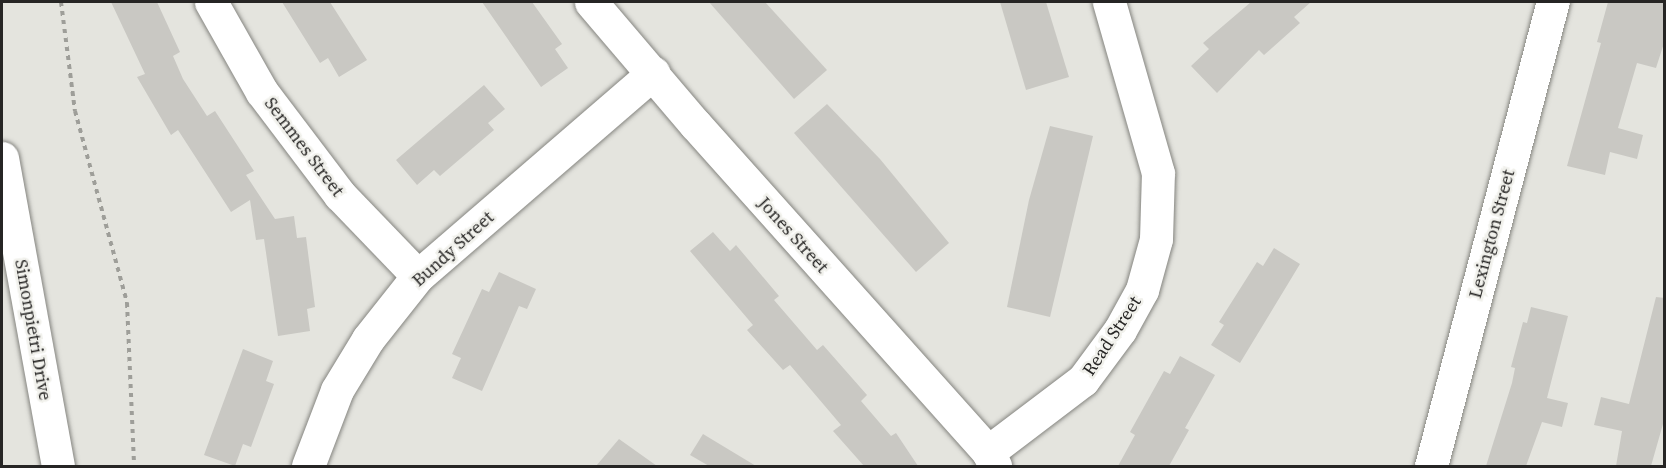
<!DOCTYPE html>
<style>
body{margin:0}
#map{position:relative;width:1666px;height:468px;overflow:hidden;background:#e4e4de;font-family:"Source Serif 4",serif}
div>[style]{position:absolute}
[style*='--x']{left:calc(var(--x)*1px);top:calc(var(--y)*1px);width:calc(var(--w)*1px);rotate:calc(var(--a)*1deg)}
.building>*{inset:0;background:#c9c8c3}
.path>*{height:4px;margin-top:-2px;transform-origin:0;background:repeating-linear-gradient(90deg,#9e9e99 0 4.5px,transparent 0 9px)}
.roads{filter:drop-shadow(0 0 2px #858580) drop-shadow(0 0 2px #858580)}
.minor>*{height:33px;margin:-16.5px;padding:0 16.5px;transform-origin:16.5px;border-radius:16.5px;background:#fff}
span{translate:-50% -50%;white-space:nowrap;text-align:center;line-height:1.15;-webkit-text-stroke:5px #f1f1ec;paint-order:stroke}
.street-label{font-size:18px;color:#262524}
.frame{position:absolute;inset:0;border:3px solid #262524;pointer-events:none}
</style>
<div id="map">
<div class="building">
<div style="clip-path:polygon(111px 2px,157px 2px,180px 52px,173px 56px,183px 79px,207px 116px,215px 111px,254px 171px,246px 175px,275px 219px,294px 216px,297px 238px,306px 237px,315px 307px,307px 309px,310px 331px,278px 336px,264px 239px,256px 240px,250px 200px,231px 212px,178px 130px,171px 135px,137px 77px,145px 74px)"></div>
<div style="clip-path:polygon(282px 2px,330px 2px,367px 60px,339px 77px,328px 58px,320px 63px)"></div>
<div style="clip-path:polygon(482px 2px,532px 2px,562px 44px,555px 49px,568px 68px,541px 87px)"></div>
<div style="clip-path:polygon(709px 2px,765px 2px,827px 70px,794px 99px)"></div>
<div style="clip-path:polygon(1000px 2px,1046px 2px,1069px 77px,1026px 90px)"></div>
<div style="clip-path:polygon(1251px 2px,1311px 2px,1294px 17px,1300px 23px,1264px 55px,1259px 50px,1217px 93px,1191px 66px,1209px 49px,1203px 43px)"></div>
<div style="clip-path:polygon(1608px 2px,1665px 2px,1665px 40px,1656px 68px,1637px 63px,1618px 128px,1643px 135px,1637px 159px,1610px 152px,1605px 175px,1567px 166px,1601px 43px,1597px 42px)"></div>
<div style="clip-path:polygon(484px 85px,505px 109px,488px 123px,494px 130px,440px 176px,434px 170px,417px 185px,396px 160px)"></div>
<div style="clip-path:polygon(827px 104px,880px 159px,949px 243px,916px 272px,794px 133px)"></div>
<div style="clip-path:polygon(1050px 126px,1093px 136px,1050px 317px,1007px 307px,1029px 200px)"></div>
<div style="clip-path:polygon(713px 232px,730px 251px,736px 245px,779px 296px,774px 300px,817px 350px,823px 345px,867px 395px,861px 401px,891px 436px,896px 433px,918px 466px,864px 466px,833px 431px,841px 425px,790px 365px,783px 370px,747px 330px,753px 325px,690px 251px)"></div>
<div style="clip-path:polygon(1274px 248px,1300px 264px,1240px 363px,1211px 345px,1224px 325px,1219px 322px,1257px 262px,1263px 266px)"></div>
<div style="clip-path:polygon(499px 272px,536px 289px,527px 309px,519px 306px,482px 391px,452px 378px,461px 358px,452px 354px,482px 289px,489px 292px)"></div>
<div style="clip-path:polygon(1656px 297px,1665px 298px,1665px 417px,1651px 466px,1616px 466px,1622px 431px,1594px 425px,1601px 397px,1629px 404px)"></div>
<div style="clip-path:polygon(1531px 307px,1568px 316px,1547px 398px,1568px 403px,1562px 427px,1542px 422px,1526px 466px,1486px 466px,1512px 383px,1515px 368px,1511px 367px,1523px 322px,1527px 323px)"></div>
<div style="clip-path:polygon(243px 349px,273px 361px,266px 381px,274px 384px,251px 447px,243px 444px,235px 466px,204px 455px)"></div>
<div style="clip-path:polygon(1180px 356px,1215px 375px,1185px 428px,1189px 430px,1169px 466px,1118px 466px,1135px 435px,1130px 432px,1164px 371px,1170px 374px)"></div>
<div style="clip-path:polygon(703px 434px,756px 466px,709px 466px,690px 455px)"></div>
<div style="clip-path:polygon(619px 439px,657px 466px,596px 466px)"></div>
</div>
<div class="path">
<div style="--x:61;--y:2;--w:110;--a:82.7"></div>
<div style="--x:75;--y:111;--w:199;--a:74.8"></div>
<div style="--x:127;--y:303;--w:163;--a:87.5"></div>
</div>
<div class="roads">
<div class="minor">
<div style="--x:211;--y:2;--w:103;--a:60.5"></div>
<div style="--x:262;--y:92;--w:129;--a:52.9"></div>
<div style="--x:340;--y:195;--w:112;--a:46.1"></div>
<div style="--x:591;--y:2;--w:160;--a:49.6"></div>
<div style="--x:695;--y:124;--w:440;--a:48.2"></div>
<div style="--x:988;--y:452;--w:16;--a:63"></div>
<div style="--x:2;--y:158;--w:313;--a:79.7"></div>
<div style="--x:988;--y:452;--w:119;--a:-37.2"></div>
<div style="--x:1083;--y:380;--w:62;--a:-53.5"></div>
<div style="--x:1120;--y:330;--w:46;--a:-61.2"></div>
<div style="--x:1142;--y:290;--w:53;--a:-74.6"></div>
<div style="--x:1156;--y:239;--w:66;--a:-88.3"></div>
<div style="--x:1158;--y:173;--w:178;--a:-106"></div>
<div style="--x:308;--y:466;--w:81;--a:-69.1"></div>
<div style="--x:337;--y:390;--w:60;--a:-58.7"></div>
<div style="--x:368;--y:339;--w:80;--a:-51.6"></div>
<div style="--x:418;--y:276;--w:311;--a:-40.8"></div>
<div style="--x:1431;--y:466;--w:480;--a:-75.3"></div>
</div>
</div>
<div class="street-label">
<span style="left:304px;top:147px;rotate:53deg">Semmes Street</span>
<span style="left:1492px;top:234px;rotate:-75deg">Lexington Street</span>
<span style="left:793px;top:235px;rotate:48deg">Jones Street</span>
<span style="left:453px;top:249px;rotate:-42deg">Bundy Street</span>
<span style="left:33px;top:330px;rotate:80deg">Simonpietri Drive</span>
<span style="left:1112px;top:336px;rotate:-57deg">Read Street</span>
</div>
<div class="frame"></div>
</div>
